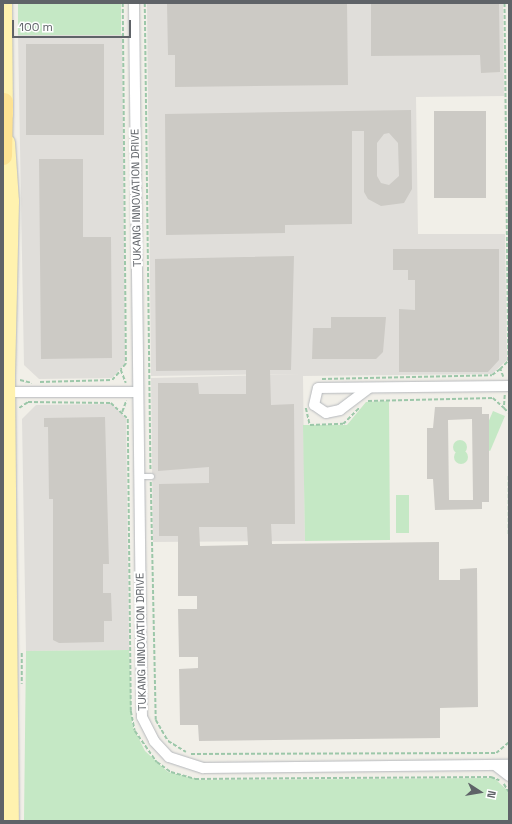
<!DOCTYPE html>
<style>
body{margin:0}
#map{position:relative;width:512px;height:824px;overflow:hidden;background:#f1efe8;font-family:"Space Grotesk",sans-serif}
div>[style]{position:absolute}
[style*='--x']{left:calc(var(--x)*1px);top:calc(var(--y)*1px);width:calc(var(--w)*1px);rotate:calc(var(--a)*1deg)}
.industrial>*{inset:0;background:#e0deda}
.green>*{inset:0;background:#c5e8c5;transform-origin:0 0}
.round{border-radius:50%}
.building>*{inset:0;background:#cccac5;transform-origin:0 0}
.path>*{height:1.5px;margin-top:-0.75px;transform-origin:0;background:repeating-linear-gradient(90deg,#9cc7a9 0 4px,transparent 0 6px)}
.roads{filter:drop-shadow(0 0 1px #b5b8bc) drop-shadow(0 0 1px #b5b8bc)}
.service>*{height:5px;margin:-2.5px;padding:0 2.5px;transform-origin:2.5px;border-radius:2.5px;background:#fff}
.minor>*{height:10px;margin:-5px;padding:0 5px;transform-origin:5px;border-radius:5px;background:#fff}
.primary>*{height:15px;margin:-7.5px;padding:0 7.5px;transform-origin:7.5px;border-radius:7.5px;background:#fff2af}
.motorway>*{height:18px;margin:-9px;padding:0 9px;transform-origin:9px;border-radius:9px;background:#fde293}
span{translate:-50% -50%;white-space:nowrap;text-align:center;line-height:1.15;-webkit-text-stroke:4px #fff;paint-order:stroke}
.street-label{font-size:11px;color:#5f6368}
.frame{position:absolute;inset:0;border:4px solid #5f6368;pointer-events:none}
.north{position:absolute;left:460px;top:772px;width:40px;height:40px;-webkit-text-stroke:3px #fff;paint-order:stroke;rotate:102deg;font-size:11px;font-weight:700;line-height:16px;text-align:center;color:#5f6368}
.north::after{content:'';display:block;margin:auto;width:14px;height:18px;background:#5f6368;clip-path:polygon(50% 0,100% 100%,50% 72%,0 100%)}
.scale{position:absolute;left:12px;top:20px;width:119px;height:18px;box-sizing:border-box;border:2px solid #5f6368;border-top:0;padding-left:5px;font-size:12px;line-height:14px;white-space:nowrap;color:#5f6368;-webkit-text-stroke:3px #fff;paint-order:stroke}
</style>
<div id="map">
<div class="industrial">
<div style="clip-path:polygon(147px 3px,503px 3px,504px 96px,416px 97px,418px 234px,505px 234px,507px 360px,492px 374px,303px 376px,305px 541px,153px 542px,151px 378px,302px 374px,151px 376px)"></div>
<div style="clip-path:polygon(122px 34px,125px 364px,112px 378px,39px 379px,24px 365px,18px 35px)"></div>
<div style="clip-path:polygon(112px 404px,126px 418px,129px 650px,26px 651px,22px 419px,36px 405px)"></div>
</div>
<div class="green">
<div style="left:18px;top:3px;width:103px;height:32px"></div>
<div style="clip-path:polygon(389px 401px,390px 540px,305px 541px,303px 425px,347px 425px,366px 402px)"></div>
<div style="left:493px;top:411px;width:13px;height:38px;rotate:23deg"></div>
<div class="round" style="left:453px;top:440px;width:14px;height:14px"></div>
<div class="round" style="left:454px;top:450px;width:14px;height:14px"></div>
<div style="left:396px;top:495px;width:13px;height:38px"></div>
<div style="clip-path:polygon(129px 650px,132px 725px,145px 751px,168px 772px,201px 780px,494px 778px,508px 791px,508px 821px,24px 821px,26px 651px)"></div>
</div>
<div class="building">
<div style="clip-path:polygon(167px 3px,347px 3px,348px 85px,175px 87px,175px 55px,168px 55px)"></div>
<div style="clip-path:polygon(371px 3px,499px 3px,500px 72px,481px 73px,480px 55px,371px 56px)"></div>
<div style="left:104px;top:44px;width:91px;height:78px;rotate:90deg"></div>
<div style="clip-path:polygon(evenodd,411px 110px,412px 189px,404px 203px,381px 206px,368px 199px,364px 192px,364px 131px,352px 131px,352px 224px,285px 225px,285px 233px,166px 235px,165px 114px,411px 110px,389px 133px,398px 143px,399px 176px,389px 185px,381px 183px,377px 176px,377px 143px,384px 134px,389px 133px)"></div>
<div style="left:434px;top:111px;width:52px;height:87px"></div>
<div style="clip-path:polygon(39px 159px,83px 159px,83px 237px,111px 237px,112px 358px,41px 359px)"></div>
<div style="clip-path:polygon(393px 249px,499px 249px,499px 360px,488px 372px,399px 372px,399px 309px,415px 310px,415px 280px,408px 280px,408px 270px,393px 270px)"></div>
<div style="clip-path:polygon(evenodd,294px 256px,291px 370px,270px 370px,271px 405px,294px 404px,295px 524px,271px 524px,272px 544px,439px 542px,439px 580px,460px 580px,460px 569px,477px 568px,478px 707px,440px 708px,440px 738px,199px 741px,198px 725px,180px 725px,179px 669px,198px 668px,198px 657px,179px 657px,178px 609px,197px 609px,197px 596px,178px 596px,178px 536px,159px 536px,159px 484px,209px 483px,209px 467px,158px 471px,158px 383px,198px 383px,199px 394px,246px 394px,246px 370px,156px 371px,155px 259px,294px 256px,199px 527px,247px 527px,248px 545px,200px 546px,199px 527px)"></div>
<div style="clip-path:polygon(331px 317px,386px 317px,383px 352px,376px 359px,312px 359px,313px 328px,331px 328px)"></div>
<div style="clip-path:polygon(evenodd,435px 407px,482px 407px,482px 414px,489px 414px,489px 502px,482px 502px,482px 509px,435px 510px,433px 479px,427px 479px,427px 428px,433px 428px,435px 407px,472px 419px,473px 500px,449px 500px,448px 420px,472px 419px)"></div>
<div style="clip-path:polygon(105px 417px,109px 564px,103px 564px,103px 593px,111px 593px,112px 621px,104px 621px,104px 642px,59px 643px,53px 640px,53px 499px,49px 499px,48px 427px,44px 427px,44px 418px)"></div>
</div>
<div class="path">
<div style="--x:123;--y:3;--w:361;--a:89.5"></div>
<div style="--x:126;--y:364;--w:8;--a:130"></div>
<div style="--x:121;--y:370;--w:14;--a:69"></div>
<div style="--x:145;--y:3;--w:467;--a:89.3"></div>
<div style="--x:503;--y:377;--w:9;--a:-111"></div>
<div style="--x:500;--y:369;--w:11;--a:-45"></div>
<div style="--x:508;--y:361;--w:358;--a:-90.6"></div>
<div style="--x:322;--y:379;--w:170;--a:-1.3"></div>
<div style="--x:492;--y:375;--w:10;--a:-37"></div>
<div style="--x:20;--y:380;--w:12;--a:14"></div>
<div style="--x:40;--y:382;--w:72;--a:-1.6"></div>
<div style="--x:112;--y:380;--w:13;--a:-48"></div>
<div style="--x:505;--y:395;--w:13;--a:94"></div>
<div style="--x:504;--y:408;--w:7;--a:45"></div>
<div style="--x:368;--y:401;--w:125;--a:-1.4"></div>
<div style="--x:493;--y:398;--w:15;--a:42"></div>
<div style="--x:19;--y:408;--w:11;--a:-34"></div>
<div style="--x:28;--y:402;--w:83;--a:0.7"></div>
<div style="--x:111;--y:403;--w:23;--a:43"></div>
<div style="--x:128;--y:419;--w:292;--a:89.4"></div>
<div style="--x:131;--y:711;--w:20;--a:79"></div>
<div style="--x:135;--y:731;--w:38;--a:55"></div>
<div style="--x:157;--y:762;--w:17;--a:36"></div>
<div style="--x:171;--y:772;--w:25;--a:16"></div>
<div style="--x:195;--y:779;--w:296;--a:-0.4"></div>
<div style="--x:491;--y:777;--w:9;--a:21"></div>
<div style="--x:306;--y:408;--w:17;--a:77"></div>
<div style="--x:310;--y:425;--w:33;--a:-2"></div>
<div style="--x:343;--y:424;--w:23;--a:-45"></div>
<div style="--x:122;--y:412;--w:12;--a:-70"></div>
<div style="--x:509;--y:476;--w:59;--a:90"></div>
<div style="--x:151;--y:482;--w:238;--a:88.8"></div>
<div style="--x:156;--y:720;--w:24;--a:60"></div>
<div style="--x:168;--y:741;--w:21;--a:31"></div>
<div style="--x:22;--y:653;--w:31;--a:90"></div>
<div style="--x:191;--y:754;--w:305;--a:-0.2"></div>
<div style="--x:496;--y:753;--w:17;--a:-40"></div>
<div style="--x:504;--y:784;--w:9;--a:58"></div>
</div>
<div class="roads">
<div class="service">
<div style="--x:139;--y:476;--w:12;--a:0"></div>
</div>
<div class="minor">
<div style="--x:134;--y:3;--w:714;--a:89.36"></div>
<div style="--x:142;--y:717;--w:27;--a:63"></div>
<div style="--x:154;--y:741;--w:22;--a:47"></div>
<div style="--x:169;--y:757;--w:36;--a:18"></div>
<div style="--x:203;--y:768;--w:306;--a:-0.6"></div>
<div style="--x:369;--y:388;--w:36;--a:143"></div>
<div style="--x:340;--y:410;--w:14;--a:168"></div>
<div style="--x:326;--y:413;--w:14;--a:-146"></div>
<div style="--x:314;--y:405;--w:17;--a:-77"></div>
<div style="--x:318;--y:388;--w:191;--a:-0.6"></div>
<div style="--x:8;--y:392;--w:130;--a:0"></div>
<div style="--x:495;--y:765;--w:18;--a:38"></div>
</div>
<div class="primary">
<div style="--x:4;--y:3;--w:111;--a:89.5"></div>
<div style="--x:7;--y:142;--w:59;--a:86.1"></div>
<div style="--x:11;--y:201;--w:173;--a:91.3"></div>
<div style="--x:7;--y:374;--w:447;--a:89.5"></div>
</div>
<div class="motorway">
<div style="--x:3;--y:156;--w:54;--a:-88.9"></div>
</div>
</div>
<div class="street-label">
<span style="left:136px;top:198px;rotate:-91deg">TUKANG INNOVATION DRIVE</span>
<span style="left:141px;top:642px;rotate:-91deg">TUKANG INNOVATION DRIVE</span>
</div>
<div class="frame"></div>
<div class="north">N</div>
<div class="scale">100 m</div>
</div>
